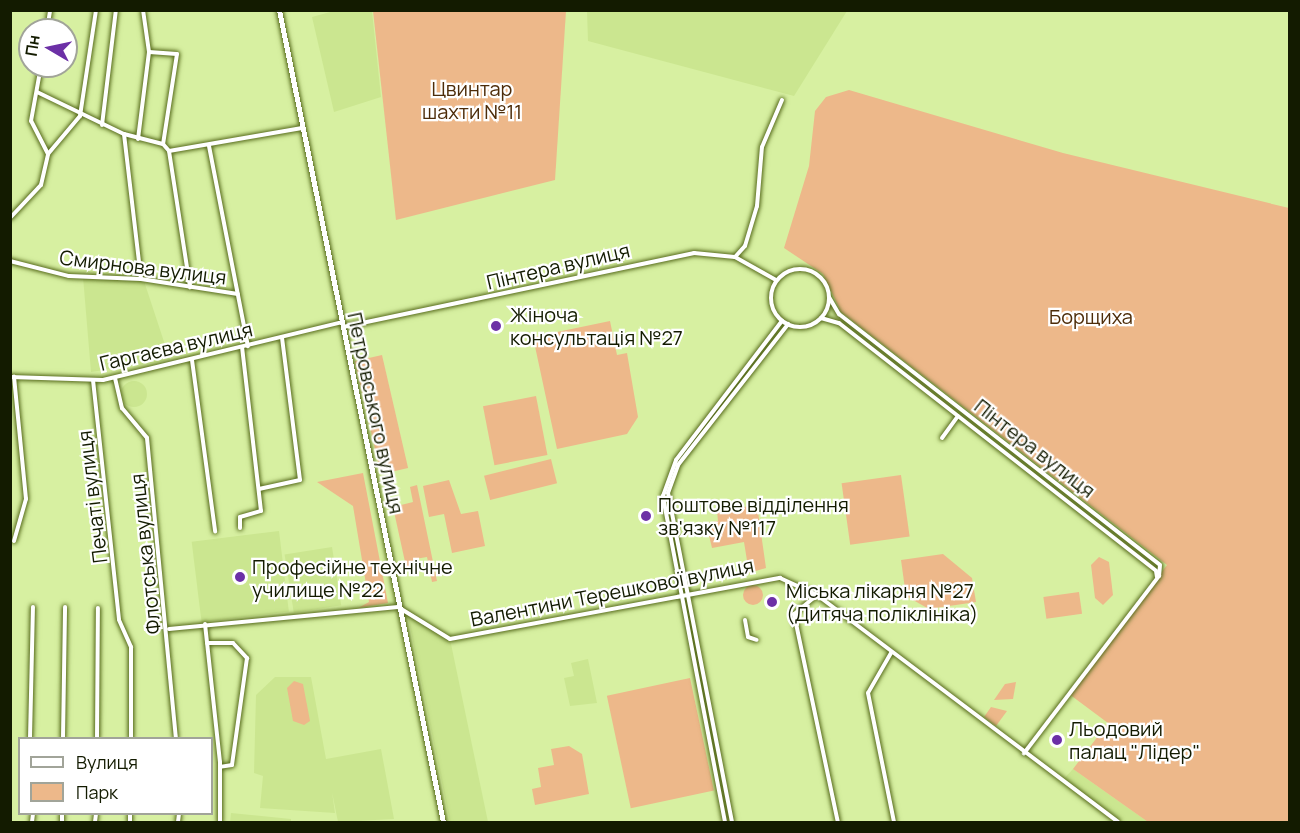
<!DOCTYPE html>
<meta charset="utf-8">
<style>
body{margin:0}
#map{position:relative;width:1300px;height:833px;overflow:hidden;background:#d7f0a1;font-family:Manrope,sans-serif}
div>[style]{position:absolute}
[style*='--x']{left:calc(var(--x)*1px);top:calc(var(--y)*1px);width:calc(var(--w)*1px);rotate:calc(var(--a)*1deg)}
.built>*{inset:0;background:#cbe690;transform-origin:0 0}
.round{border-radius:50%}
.green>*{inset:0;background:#edb88a;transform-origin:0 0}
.roads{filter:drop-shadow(0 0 2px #566a1b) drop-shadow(0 0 2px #566a1b)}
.minor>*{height:4px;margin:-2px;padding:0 2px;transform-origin:2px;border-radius:2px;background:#fff}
.minor>.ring{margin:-2px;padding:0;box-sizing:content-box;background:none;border:4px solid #fff;border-radius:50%}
.major>*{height:5px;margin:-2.5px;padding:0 2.5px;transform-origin:2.5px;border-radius:2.5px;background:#fff}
.dots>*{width:16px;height:16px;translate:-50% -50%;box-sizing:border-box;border:3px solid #fff;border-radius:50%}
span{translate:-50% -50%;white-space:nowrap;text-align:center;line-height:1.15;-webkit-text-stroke:4.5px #fff;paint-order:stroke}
.park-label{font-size:20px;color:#4d2c09}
.street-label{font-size:20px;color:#131b00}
.poi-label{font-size:20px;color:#131b00}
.left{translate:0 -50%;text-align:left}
.frame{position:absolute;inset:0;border:12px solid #131b00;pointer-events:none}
.legend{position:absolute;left:18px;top:737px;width:195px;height:78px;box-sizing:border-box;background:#fff;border:2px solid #a1a499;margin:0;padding:8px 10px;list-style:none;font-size:18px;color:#131b00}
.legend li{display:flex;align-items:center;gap:12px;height:30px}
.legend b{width:30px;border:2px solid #a1a499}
.north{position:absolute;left:18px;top:18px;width:60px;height:60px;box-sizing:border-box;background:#fff;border:2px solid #a1a499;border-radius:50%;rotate:279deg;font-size:16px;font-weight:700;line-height:24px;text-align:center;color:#131b00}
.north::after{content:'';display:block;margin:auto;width:21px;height:27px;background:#6c30a6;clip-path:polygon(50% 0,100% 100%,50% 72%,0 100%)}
</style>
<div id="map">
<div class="built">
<div style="clip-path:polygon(334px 11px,372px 11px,381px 97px,334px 112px,312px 17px)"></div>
<div style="clip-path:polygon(587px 11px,587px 10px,847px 11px,794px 96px,588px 41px)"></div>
<div style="clip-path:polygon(83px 277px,144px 281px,170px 360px,91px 372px)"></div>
<div class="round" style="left:121px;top:381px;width:26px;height:26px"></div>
<div style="left:279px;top:531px;width:81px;height:88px;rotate:83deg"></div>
<div style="left:332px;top:547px;width:59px;height:48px;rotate:81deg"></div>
<div style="clip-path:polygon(407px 612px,450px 639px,488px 822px,450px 822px)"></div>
<div style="clip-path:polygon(588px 659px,597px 703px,570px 706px,564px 678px,574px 676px,571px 663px)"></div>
<div style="clip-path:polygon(275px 677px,311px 677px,326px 759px,381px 749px,394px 819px,338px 822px,332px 792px,335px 813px,260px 808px,263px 776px,254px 773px,256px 695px)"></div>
<div style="clip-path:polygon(1073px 769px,1148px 822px,1119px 822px,1061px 782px)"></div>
<div style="clip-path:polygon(231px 813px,291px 819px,291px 822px,230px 822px)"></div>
</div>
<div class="green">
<div style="clip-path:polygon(373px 11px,566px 11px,555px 180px,396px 220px)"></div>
<div style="clip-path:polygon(849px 90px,1063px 153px,1289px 208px,1289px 822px,1148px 822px,1073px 769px,1108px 723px,1069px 694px,1167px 565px,841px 312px,823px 274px,784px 248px,809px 166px,815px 111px,826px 97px)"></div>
<div style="clip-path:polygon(610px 321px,617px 355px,627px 353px,638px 417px,627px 434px,557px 449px,533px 337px)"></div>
<div style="left:382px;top:355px;width:116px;height:28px;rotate:77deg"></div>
<div style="left:536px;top:396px;width:60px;height:54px;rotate:79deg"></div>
<div style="left:551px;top:459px;width:25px;height:69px;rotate:76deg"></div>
<div style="clip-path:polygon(363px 473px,388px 603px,358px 608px,369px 602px,353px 506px,317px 482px)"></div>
<div style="left:901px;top:475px;width:62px;height:60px;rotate:82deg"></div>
<div style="clip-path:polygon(449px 480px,461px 514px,478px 511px,485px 546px,452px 553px,444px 514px,429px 517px,423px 486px)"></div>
<div style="clip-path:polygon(417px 485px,437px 581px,432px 582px,427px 557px,415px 559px,417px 568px,407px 571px,393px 507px,413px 502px,410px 487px)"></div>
<div style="clip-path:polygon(757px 505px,766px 568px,749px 573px,744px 542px,712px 548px,706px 523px,718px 521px,717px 511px)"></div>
<div style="clip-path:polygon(943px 554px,972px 578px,976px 602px,929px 609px,906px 596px,901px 560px)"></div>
<div style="clip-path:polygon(1099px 557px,1109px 562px,1113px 595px,1103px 605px,1095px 598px,1091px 565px)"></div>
<div class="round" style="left:743px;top:585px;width:20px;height:20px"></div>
<div style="left:1079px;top:592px;width:22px;height:36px;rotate:82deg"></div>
<div style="left:690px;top:678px;width:115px;height:85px;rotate:78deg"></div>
<div style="clip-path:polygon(294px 681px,303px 684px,310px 721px,304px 725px,293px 721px,287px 688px)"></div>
<div style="clip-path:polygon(1016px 682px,1013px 699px,994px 700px,1005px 684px)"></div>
<div style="clip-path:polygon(991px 707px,1007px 711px,996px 726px,984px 717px)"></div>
<div style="clip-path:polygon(569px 746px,582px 754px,589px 794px,535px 805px,532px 789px,541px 787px,538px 768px,554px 765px,551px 749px)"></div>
</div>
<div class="roads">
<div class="minor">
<div style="--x:47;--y:30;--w:20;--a:-81"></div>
<div style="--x:149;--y:52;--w:28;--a:4"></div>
<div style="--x:177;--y:54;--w:91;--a:98.8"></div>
<div style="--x:163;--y:144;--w:9;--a:49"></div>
<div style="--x:169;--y:151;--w:138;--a:81.2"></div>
<div style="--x:37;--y:92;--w:97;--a:25.8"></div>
<div style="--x:124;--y:134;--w:40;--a:14.4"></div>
<div style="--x:102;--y:125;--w:116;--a:-83.1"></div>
<div style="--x:124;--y:134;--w:146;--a:83.3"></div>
<div style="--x:138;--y:139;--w:88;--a:-82.8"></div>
<div style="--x:149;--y:52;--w:42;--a:-98.1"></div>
<div style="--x:209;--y:146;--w:204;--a:79"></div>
<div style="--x:169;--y:151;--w:135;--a:-9.8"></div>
<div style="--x:48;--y:154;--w:50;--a:-49.9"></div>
<div style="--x:80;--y:116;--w:107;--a:-81.4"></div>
<div style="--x:10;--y:218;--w:45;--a:-46.8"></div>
<div style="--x:41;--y:185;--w:32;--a:-77"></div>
<div style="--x:48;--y:154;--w:37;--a:-117"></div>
<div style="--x:31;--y:121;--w:56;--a:-79.7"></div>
<div style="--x:735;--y:257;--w:15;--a:-48"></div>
<div style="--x:745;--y:246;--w:42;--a:-73.3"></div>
<div style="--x:757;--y:206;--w:59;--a:-85.2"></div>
<div style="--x:762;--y:147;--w:51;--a:-66.9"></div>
<div style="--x:10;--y:261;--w:61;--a:14.3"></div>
<div style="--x:69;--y:276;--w:72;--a:2.4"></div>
<div style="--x:141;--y:279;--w:98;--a:8.8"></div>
<div class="ring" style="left:771px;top:269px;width:54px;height:54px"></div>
<div style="--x:829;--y:297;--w:20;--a:60"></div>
<div style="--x:839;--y:314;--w:407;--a:38"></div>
<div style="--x:1160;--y:565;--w:11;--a:95"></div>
<div style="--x:1159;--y:576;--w:223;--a:127.3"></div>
<div style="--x:821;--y:318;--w:19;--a:16"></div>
<div style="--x:839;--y:323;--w:402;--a:38"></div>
<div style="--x:1156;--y:571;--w:6;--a:81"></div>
<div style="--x:343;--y:327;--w:359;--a:-11.9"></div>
<div style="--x:694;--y:253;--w:41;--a:5.6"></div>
<div style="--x:735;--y:257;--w:47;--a:29.3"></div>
<div style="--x:192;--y:360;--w:173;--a:82.3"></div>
<div style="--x:10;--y:377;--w:93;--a:1.8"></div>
<div style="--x:103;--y:380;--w:246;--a:-13.6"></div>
<div style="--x:115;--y:378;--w:31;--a:77"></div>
<div style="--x:122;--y:408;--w:39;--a:50"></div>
<div style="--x:147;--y:438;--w:301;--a:84.5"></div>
<div style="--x:93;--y:380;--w:241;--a:83.8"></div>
<div style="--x:119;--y:620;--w:30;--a:66"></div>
<div style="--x:131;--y:647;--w:91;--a:90"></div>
<div style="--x:942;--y:438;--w:27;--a:-54"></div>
<div style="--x:259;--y:489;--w:42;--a:-12.4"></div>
<div style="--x:300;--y:480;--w:144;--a:-97.2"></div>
<div style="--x:240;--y:528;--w:11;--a:-90"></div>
<div style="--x:240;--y:517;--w:22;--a:-16"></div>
<div style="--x:261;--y:511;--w:164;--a:-96.6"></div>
<div style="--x:14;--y:541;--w:44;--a:-74.1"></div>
<div style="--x:26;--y:499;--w:123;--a:-95.6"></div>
<div style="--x:817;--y:595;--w:30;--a:140"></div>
<div style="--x:794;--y:614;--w:213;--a:78.1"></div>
<div style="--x:745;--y:620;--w:17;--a:80"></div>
<div style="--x:748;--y:637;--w:9;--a:18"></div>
<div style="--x:205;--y:624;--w:139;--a:83.8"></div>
<div style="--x:220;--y:762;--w:60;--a:90"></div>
<div style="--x:169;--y:629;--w:230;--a:-5.5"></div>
<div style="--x:398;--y:607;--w:61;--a:31.6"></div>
<div style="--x:450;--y:639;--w:336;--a:-10.5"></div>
<div style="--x:780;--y:578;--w:41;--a:24.7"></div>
<div style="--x:817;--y:595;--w:377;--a:37"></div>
<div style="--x:207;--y:643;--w:26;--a:0"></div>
<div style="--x:233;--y:643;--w:21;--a:47"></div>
<div style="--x:247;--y:658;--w:108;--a:98"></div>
<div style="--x:232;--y:765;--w:12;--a:171"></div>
<div style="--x:891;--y:653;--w:46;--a:119.9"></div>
<div style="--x:868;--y:693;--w:132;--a:78.6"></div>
<div style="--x:30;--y:738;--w:131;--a:-88.7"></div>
<div style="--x:63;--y:738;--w:131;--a:-89.1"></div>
<div style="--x:97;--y:738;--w:130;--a:-89.6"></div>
<div style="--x:32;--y:822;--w:8;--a:-83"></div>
<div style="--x:62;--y:822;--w:8;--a:-90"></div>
<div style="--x:95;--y:822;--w:8;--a:-83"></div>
<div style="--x:130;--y:822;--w:8;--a:-90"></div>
<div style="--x:178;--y:822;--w:8;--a:-83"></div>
<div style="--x:725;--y:822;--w:332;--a:-100.8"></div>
<div style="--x:663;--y:496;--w:38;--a:-70"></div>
<div style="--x:676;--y:460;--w:175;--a:-52.7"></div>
<div style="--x:732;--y:822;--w:335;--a:-101"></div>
<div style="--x:668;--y:493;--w:30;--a:-70"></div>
<div style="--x:678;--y:465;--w:179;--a:-52"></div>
</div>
<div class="major">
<div style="--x:279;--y:10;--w:828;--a:78.58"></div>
</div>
</div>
<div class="dots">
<div style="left:496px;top:326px;background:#6c30a6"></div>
<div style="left:646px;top:516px;background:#6c30a6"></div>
<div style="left:240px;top:577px;background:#6c30a6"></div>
<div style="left:772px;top:602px;background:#6c30a6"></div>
<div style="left:1057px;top:740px;background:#6c30a6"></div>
</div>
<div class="park-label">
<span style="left:472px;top:100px">Цвинтар<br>шахти №11</span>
<span style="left:1091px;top:316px">Борщиха</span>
</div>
<div class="street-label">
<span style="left:558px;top:266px;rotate:-13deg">Пінтера вулиця</span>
<span style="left:143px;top:267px;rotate:7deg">Смирнова вулиця</span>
<span style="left:176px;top:346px;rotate:-13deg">Гаргаєва вулиця</span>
<span style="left:376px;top:413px;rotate:78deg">Петровського вулиця</span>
<span style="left:1035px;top:448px;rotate:38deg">Пінтера вулиця</span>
<span style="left:92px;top:497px;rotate:-97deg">Печаті вулиця</span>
<span style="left:145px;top:554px;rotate:-96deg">Флотська вулиця</span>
<span style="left:612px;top:592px;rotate:-11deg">Валентини Терешкової вулиця</span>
</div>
<div class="poi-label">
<span class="left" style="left:510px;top:326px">Жіноча<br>консультація №27</span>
<span class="left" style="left:658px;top:516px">Поштове відділення<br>зв'язку №117</span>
<span class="left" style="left:252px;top:578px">Професійне технічне<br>училище №22</span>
<span class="left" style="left:786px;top:602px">Міська лікарня №27<br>(Дитяча поліклініка)</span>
<span class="left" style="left:1069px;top:740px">Льодовий<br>палац "Лідер"</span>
</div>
<div class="frame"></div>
<ul class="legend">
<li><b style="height:8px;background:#fff"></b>Вулиця</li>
<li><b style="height:16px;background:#edb88a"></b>Парк</li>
</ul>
<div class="north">Пн</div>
</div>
